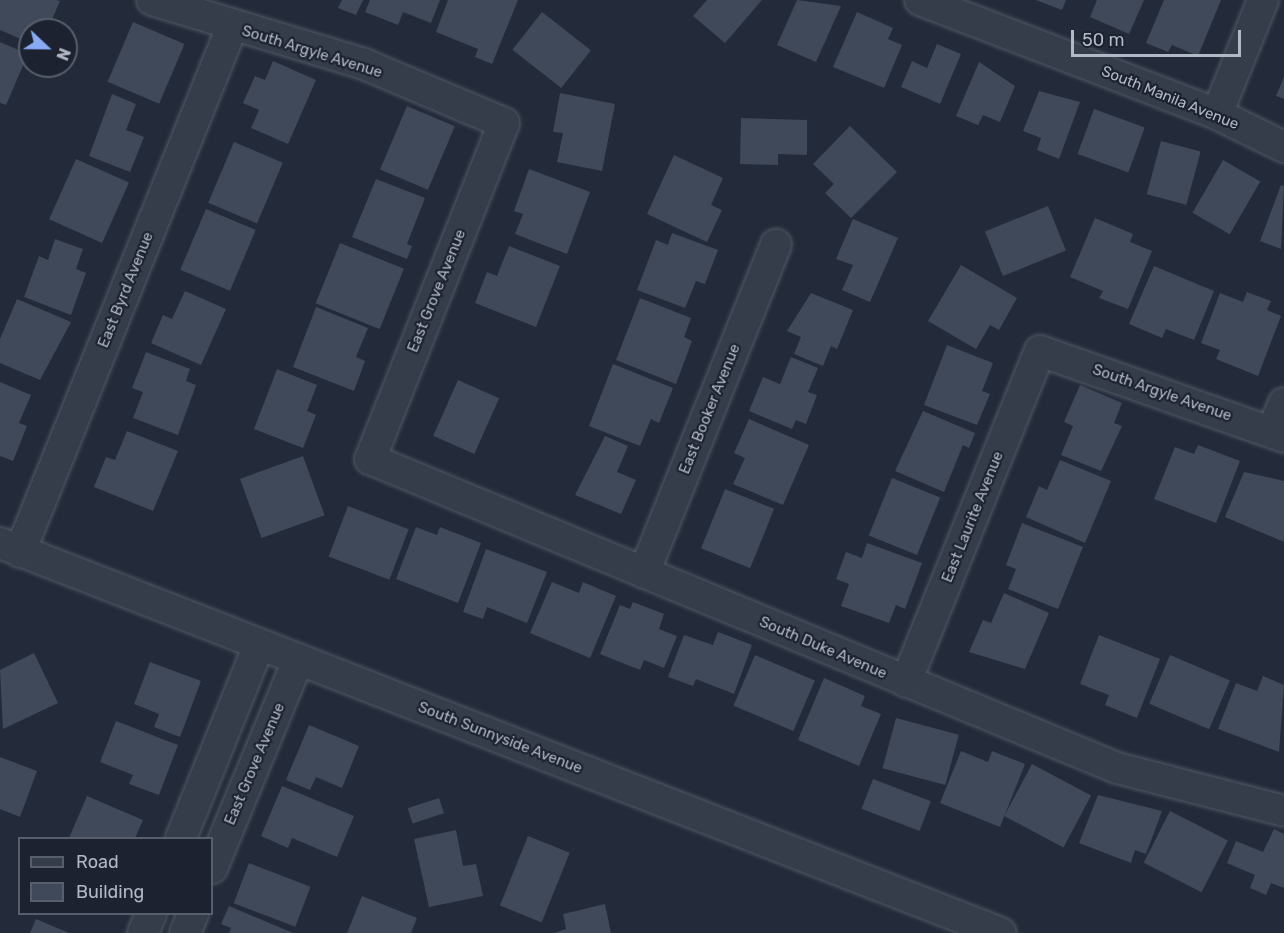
<!DOCTYPE html>
<style>
body{margin:0}
#map{position:relative;width:1284px;height:933px;overflow:hidden;background:#232b3a;font-family:Rubik,sans-serif}
div>[style]{position:absolute}
[style*='--x']{left:calc(var(--x)*1px);top:calc(var(--y)*1px);width:calc(var(--w)*1px);rotate:calc(var(--a)*1deg)}
.building>*{inset:0;background:#3f4959;transform-origin:0 0}
.roads{filter:drop-shadow(0 0 2px #515865) drop-shadow(0 0 2px #515865)}
.minor>*{height:30px;margin:-15px;padding:0 15px;transform-origin:15px;border-radius:15px;background:#363d4a}
span{translate:-50% -50%;white-space:nowrap;text-align:center;line-height:1.15;-webkit-text-stroke:4.5px #1c222f;paint-order:stroke}
.street-label{font-size:15px;color:#b1b8c6}
.legend{position:absolute;left:18px;top:837px;width:195px;height:78px;box-sizing:border-box;background:#1c222f;border:2px solid #585e6b;margin:0;padding:8px 10px;list-style:none;font-size:18px;color:#b1b8c6}
.legend li{display:flex;align-items:center;gap:12px;height:30px}
.legend b{width:30px;border:2px solid #585e6b}
.north{position:absolute;left:18px;top:18px;width:60px;height:60px;box-sizing:border-box;background:#1c222f;border:2px solid #585e6b;border-radius:50%;rotate:112deg;font-size:16px;font-weight:700;line-height:24px;text-align:center;color:#b1b8c6}
.north::after{content:'';display:block;margin:auto;width:21px;height:27px;background:#88abf4;clip-path:polygon(50% 0,100% 100%,50% 72%,0 100%)}
.scale{position:absolute;left:1071px;top:30px;width:170px;height:27px;box-sizing:border-box;border:3px solid #b1b8c6;border-top:0;padding-left:8px;font-size:18px;line-height:21px;white-space:nowrap;color:#b1b8c6;-webkit-text-stroke:4px #1c222f;paint-order:stroke}
</style>
<div id="map">
<div class="building">
<div style="clip-path:polygon(0 0,56px 0,60px 1px,50px 24px,41px 20px,37px 30px,30px 30px,30px 43px,0 30px)"></div>
<div style="clip-path:polygon(342px 0,363px 0,356px 15px,338px 8px)"></div>
<div style="clip-path:polygon(370px 0,440px 0,431px 23px,403px 12px,398px 25px,365px 12px)"></div>
<div style="clip-path:polygon(448px 0,518px 0,492px 64px,475px 57px,478px 49px,436px 32px)"></div>
<div style="clip-path:polygon(707px 0,762px 0,725px 43px,693px 16px)"></div>
<div style="clip-path:polygon(797px 0,841px 6px,816px 62px,777px 45px)"></div>
<div style="clip-path:polygon(1036px 0,1066px 0,1062px 10px)"></div>
<div style="clip-path:polygon(1097px 0,1144px 0,1129px 34px,1090px 17px)"></div>
<div style="clip-path:polygon(1164px 0,1221px 0,1198px 56px,1172px 45px,1168px 52px,1146px 43px)"></div>
<div style="left:542px;top:12px;width:62px;height:48px;rotate:38deg"></div>
<div style="clip-path:polygon(857px 12px,893px 28px,888px 39px,902px 45px,884px 88px,833px 67px)"></div>
<div style="left:133px;top:22px;width:56px;height:65px;rotate:23deg"></div>
<div style="clip-path:polygon(0 42px,28px 54px,6px 105px,0 103px)"></div>
<div style="clip-path:polygon(937px 44px,961px 54px,940px 104px,901px 87px,912px 61px,927px 68px)"></div>
<div style="clip-path:polygon(273px 61px,316px 80px,288px 144px,251px 128px,259px 110px,243px 103px,255px 76px,265px 80px)"></div>
<div style="clip-path:polygon(979px 62px,1015px 86px,1000px 122px,983px 115px,978px 125px,956px 116px)"></div>
<div style="clip-path:polygon(1284px 77px,1284px 99px,1276px 96px)"></div>
<div style="clip-path:polygon(1039px 91px,1080px 102px,1059px 159px,1037px 150px,1041px 138px,1023px 131px)"></div>
<div style="clip-path:polygon(560px 93px,615px 104px,602px 171px,557px 162px,563px 133px,553px 132px)"></div>
<div style="clip-path:polygon(112px 94px,136px 104px,126px 130px,144px 137px,130px 172px,89px 156px)"></div>
<div style="left:407px;top:106px;width:52px;height:69px;rotate:23deg"></div>
<div style="left:1094px;top:109px;width:54px;height:48px;rotate:20deg"></div>
<div style="clip-path:polygon(741px 118px,807px 120px,807px 155px,778px 154px,778px 165px,740px 164px)"></div>
<div style="clip-path:polygon(850px 126px,897px 172px,851px 218px,825px 193px,834px 184px,813px 164px)"></div>
<div style="left:1161px;top:141px;width:41px;height:55px;rotate:15deg"></div>
<div style="left:234px;top:142px;width:53px;height:66px;rotate:23deg"></div>
<div style="clip-path:polygon(674px 155px,723px 178px,711px 205px,722px 210px,707px 242px,647px 214px)"></div>
<div style="left:76px;top:159px;width:58px;height:66px;rotate:24deg"></div>
<div style="left:1223px;top:160px;width:43px;height:61px;rotate:30deg"></div>
<div style="clip-path:polygon(529px 169px,590px 192px,567px 254px,515px 234px,523px 214px,514px 211px)"></div>
<div style="clip-path:polygon(376px 179px,425px 198px,407px 244px,412px 246px,407px 259px,352px 237px)"></div>
<div style="clip-path:polygon(1281px 185px,1284px 186px,1281px 249px,1260px 241px)"></div>
<div style="left:1048px;top:206px;width:48px;height:68px;rotate:68deg"></div>
<div style="left:206px;top:209px;width:54px;height:66px;rotate:23deg"></div>
<div style="clip-path:polygon(1095px 218px,1133px 234px,1130px 242px,1152px 251px,1128px 309px,1099px 298px,1103px 291px,1070px 277px)"></div>
<div style="clip-path:polygon(853px 219px,898px 238px,870px 302px,842px 290px,853px 265px,836px 259px)"></div>
<div style="clip-path:polygon(672px 233px,718px 250px,705px 284px,696px 281px,685px 308px,637px 290px,656px 240px,668px 245px)"></div>
<div style="clip-path:polygon(55px 239px,83px 249px,76px 269px,86px 273px,71px 315px,24px 297px,39px 256px,48px 260px)"></div>
<div style="left:340px;top:243px;width:69px;height:65px;rotate:22deg"></div>
<div style="clip-path:polygon(509px 246px,560px 266px,536px 327px,475px 303px,487px 272px,497px 276px)"></div>
<div style="clip-path:polygon(961px 265px,1017px 298px,999px 330px,990px 325px,976px 349px,928px 321px)"></div>
<div style="clip-path:polygon(1154px 266px,1214px 291px,1194px 340px,1166px 329px,1162px 338px,1129px 324px)"></div>
<div style="clip-path:polygon(185px 291px,226px 309px,201px 365px,151px 343px,163px 315px,172px 319px)"></div>
<div style="clip-path:polygon(1247px 292px,1271px 301px,1267px 310px,1281px 316px,1258px 376px,1216px 359px,1220px 350px,1201px 343px,1220px 293px,1243px 302px)"></div>
<div style="clip-path:polygon(811px 293px,853px 310px,837px 349px,831px 346px,823px 366px,794px 354px,801px 337px,787px 331px)"></div>
<div style="clip-path:polygon(640px 298px,691px 318px,684px 337px,692px 341px,676px 384px,616px 360px)"></div>
<div style="clip-path:polygon(17px 299px,71px 322px,40px 380px,0 363px,0 339px)"></div>
<div style="clip-path:polygon(316px 307px,368px 328px,356px 357px,365px 361px,354px 391px,293px 367px)"></div>
<div style="clip-path:polygon(947px 345px,993px 363px,982px 391px,990px 394px,977px 425px,924px 405px)"></div>
<div style="clip-path:polygon(146px 352px,190px 369px,186px 381px,196px 385px,178px 435px,133px 418px,143px 392px,132px 388px)"></div>
<div style="clip-path:polygon(791px 357px,818px 368px,808px 392px,817px 395px,806px 424px,796px 420px,792px 429px,749px 411px,763px 377px,780px 384px)"></div>
<div style="clip-path:polygon(613px 364px,673px 388px,659px 423px,651px 419px,640px 446px,589px 426px)"></div>
<div style="clip-path:polygon(277px 369px,317px 385px,307px 411px,316px 415px,303px 448px,254px 429px)"></div>
<div style="left:458px;top:380px;width:45px;height:61px;rotate:24deg"></div>
<div style="clip-path:polygon(0 382px,31px 395px,19px 423px,27px 426px,13px 461px,0 456px)"></div>
<div style="clip-path:polygon(1080px 385px,1122px 403px,1114px 423px,1122px 426px,1101px 471px,1061px 455px,1073px 426px,1064px 422px)"></div>
<div style="clip-path:polygon(923px 411px,975px 433px,969px 448px,963px 445px,944px 492px,895px 471px)"></div>
<div style="clip-path:polygon(749px 419px,809px 445px,783px 505px,733px 484px,745px 458px,734px 453px)"></div>
<div style="clip-path:polygon(127px 431px,178px 451px,153px 511px,94px 487px,106px 457px,115px 460px)"></div>
<div style="clip-path:polygon(605px 436px,628px 446px,617px 472px,636px 480px,621px 514px,575px 495px)"></div>
<div style="clip-path:polygon(1198px 445px,1240px 461px,1216px 523px,1154px 499px,1175px 447px,1194px 454px)"></div>
<div style="left:303px;top:456px;width:63px;height:67px;rotate:70deg"></div>
<div style="clip-path:polygon(1060px 460px,1111px 481px,1085px 543px,1026px 517px,1039px 486px,1047px 490px)"></div>
<div style="clip-path:polygon(1244px 472px,1284px 481px,1284px 542px,1225px 517px)"></div>
<div style="left:892px;top:478px;width:52px;height:62px;rotate:22deg"></div>
<div style="left:725px;top:489px;width:53px;height:64px;rotate:22deg"></div>
<div style="left:348px;top:506px;width:65px;height:54px;rotate:21deg"></div>
<div style="clip-path:polygon(1022px 523px,1083px 547px,1058px 609px,1008px 589px,1016px 569px,1006px 565px)"></div>
<div style="clip-path:polygon(416px 527px,437px 535px,440px 527px,481px 543px,458px 603px,396px 579px)"></div>
<div style="clip-path:polygon(867px 543px,922px 563px,905px 609px,896px 605px,889px 623px,841px 606px,849px 584px,836px 579px,846px 552px,862px 558px)"></div>
<div style="clip-path:polygon(486px 549px,547px 572px,527px 623px,487px 607px,483px 619px,463px 612px)"></div>
<div style="clip-path:polygon(552px 582px,579px 593px,583px 582px,616px 596px,590px 658px,530px 633px)"></div>
<div style="clip-path:polygon(1004px 593px,1049px 613px,1025px 669px,969px 652px,983px 620px,991px 623px)"></div>
<div style="clip-path:polygon(633px 602px,664px 614px,659px 629px,677px 636px,664px 668px,644px 660px,640px 670px,600px 654px,620px 605px,630px 609px)"></div>
<div style="clip-path:polygon(718px 632px,752px 645px,734px 694px,696px 679px,693px 686px,668px 677px,684px 635px,713px 645px)"></div>
<div style="clip-path:polygon(1099px 635px,1160px 659px,1137px 718px,1105px 705px,1109px 695px,1080px 684px)"></div>
<div style="clip-path:polygon(34px 653px,58px 703px,3px 729px,0 670px)"></div>
<div style="left:755px;top:655px;width:65px;height:55px;rotate:23deg"></div>
<div style="left:1170px;top:655px;width:65px;height:53px;rotate:23deg"></div>
<div style="clip-path:polygon(150px 662px,201px 681px,180px 737px,154px 727px,159px 714px,134px 704px)"></div>
<div style="clip-path:polygon(1263px 676px,1284px 685px,1279px 752px,1218px 729px,1236px 683px,1257px 691px)"></div>
<div style="clip-path:polygon(824px 678px,865px 696px,861px 706px,881px 714px,859px 766px,798px 740px)"></div>
<div style="left:896px;top:718px;width:65px;height:52px;rotate:15deg"></div>
<div style="clip-path:polygon(116px 721px,178px 745px,159px 795px,129px 784px,133px 775px,100px 762px)"></div>
<div style="clip-path:polygon(309px 725px,359px 746px,342px 788px,316px 777px,310px 790px,286px 780px)"></div>
<div style="clip-path:polygon(961px 751px,988px 762px,992px 751px,1025px 764px,1000px 827px,940px 803px)"></div>
<div style="clip-path:polygon(0 757px,37px 771px,20px 817px,0 809px)"></div>
<div style="left:1032px;top:764px;width:67px;height:59px;rotate:28deg"></div>
<div style="left:873px;top:779px;width:62px;height:32px;rotate:21deg"></div>
<div style="clip-path:polygon(282px 786px,354px 816px,337px 857px,292px 838px,288px 848px,261px 836px)"></div>
<div style="clip-path:polygon(1098px 795px,1162px 811px,1146px 854px,1135px 850px,1131px 863px,1079px 843px)"></div>
<div style="clip-path:polygon(87px 796px,143px 820px,135px 838px,69px 838px)"></div>
<div style="left:439px;top:798px;width:16px;height:33px;rotate:72deg"></div>
<div style="left:1170px;top:811px;width:65px;height:58px;rotate:27deg"></div>
<div style="clip-path:polygon(1274px 829px,1284px 834px,1284px 888px,1271px 883px,1266px 895px,1250px 888px,1255px 875px,1227px 863px,1236px 841px,1263px 852px)"></div>
<div style="clip-path:polygon(456px 830px,463px 866px,476px 864px,483px 896px,429px 907px,414px 839px)"></div>
<div style="left:528px;top:836px;width:45px;height:75px;rotate:22deg"></div>
<div style="left:249px;top:863px;width:66px;height:43px;rotate:21deg"></div>
<div style="clip-path:polygon(362px 896px,417px 918px,411px 933px,347px 933px)"></div>
<div style="clip-path:polygon(605px 904px,611px 933px,554px 933px,566px 929px,563px 914px)"></div>
<div style="clip-path:polygon(229px 906px,293px 933px,229px 933px,231px 928px,221px 924px)"></div>
<div style="clip-path:polygon(36px 919px,69px 933px,30px 933px)"></div>
</div>
<div class="roads">
<div class="minor">
<div style="--x:152;--y:0;--w:221;--a:16.8"></div>
<div style="--x:364;--y:64;--w:152;--a:22.9"></div>
<div style="--x:504;--y:123;--w:362;--a:111.7"></div>
<div style="--x:370;--y:459;--w:808;--a:22.47"></div>
<div style="--x:1117;--y:768;--w:172;--a:14.4"></div>
<div style="--x:920;--y:0;--w:318;--a:21"></div>
<div style="--x:1217;--y:114;--w:75;--a:26.2"></div>
<div style="--x:1217;--y:114;--w:123;--a:-68"></div>
<div style="--x:1272;--y:432;--w:31;--a:-68"></div>
<div style="--x:0;--y:543;--w:1074;--a:21.29"></div>
<div style="--x:20;--y:552;--w:566;--a:-68.01"></div>
<div style="--x:644;--y:573;--w:354;--a:-68.1"></div>
<div style="--x:906;--y:682;--w:357;--a:-68"></div>
<div style="--x:1040;--y:351;--w:259;--a:19.4"></div>
<div style="--x:181;--y:838;--w:208;--a:-68"></div>
<div style="--x:212;--y:868;--w:225;--a:-67.5"></div>
<div style="--x:143;--y:933;--w:21;--a:-67"></div>
<div style="--x:185;--y:933;--w:21;--a:-67"></div>
</div>
</div>
<div class="street-label">
<span style="left:312px;top:52px;rotate:17deg">South Argyle Avenue</span>
<span style="left:1170px;top:98px;rotate:22deg">South Manila Avenue</span>
<span style="left:126px;top:290px;rotate:-68deg">East Byrd Avenue</span>
<span style="left:437px;top:291px;rotate:-68deg">East Grove Avenue</span>
<span style="left:1162px;top:393px;rotate:19deg">South Argyle Avenue</span>
<span style="left:710px;top:409px;rotate:-68deg">East Booker Avenue</span>
<span style="left:973px;top:517px;rotate:-68deg">East Laurite Avenue</span>
<span style="left:823px;top:648px;rotate:23deg">South Duke Avenue</span>
<span style="left:500px;top:738px;rotate:21deg">South Sunnyside Avenue</span>
<span style="left:255px;top:764px;rotate:-67deg">East Grove Avenue</span>
</div>
<ul class="legend">
<li><b style="height:8px;background:#363d4a"></b>Road</li>
<li><b style="height:16px;background:#3f4959"></b>Building</li>
</ul>
<div class="north">N</div>
<div class="scale">50 m</div>
</div>
